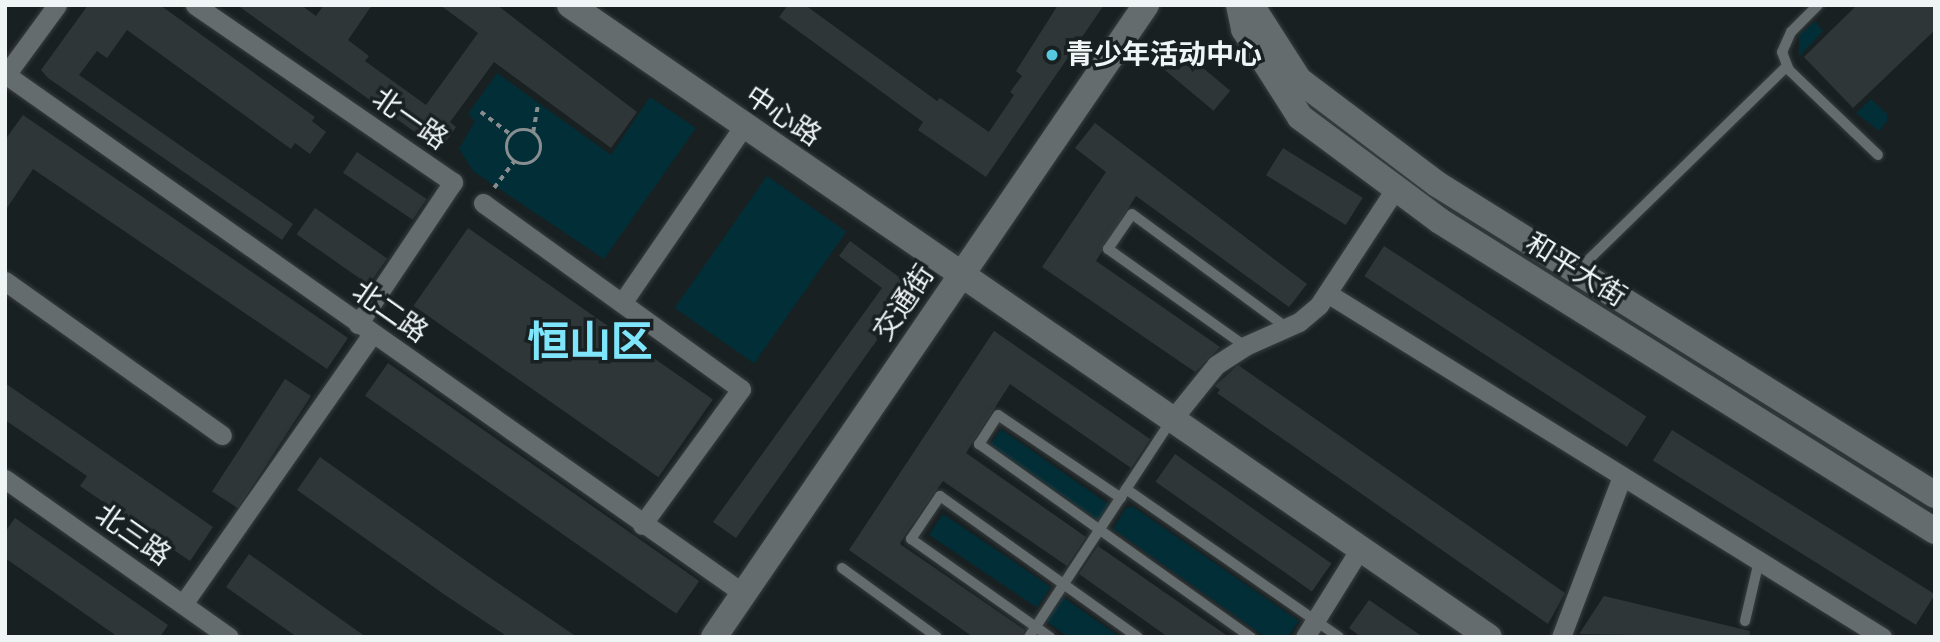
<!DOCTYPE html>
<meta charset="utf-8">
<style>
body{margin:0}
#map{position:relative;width:1940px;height:642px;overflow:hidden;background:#192021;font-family:Jost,"Noto Sans SC",sans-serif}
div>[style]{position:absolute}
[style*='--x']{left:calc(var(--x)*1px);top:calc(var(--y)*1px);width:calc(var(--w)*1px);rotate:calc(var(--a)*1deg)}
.green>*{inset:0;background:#022e37;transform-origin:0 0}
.building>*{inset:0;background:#2f3638;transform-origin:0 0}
.path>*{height:3.5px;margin-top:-1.75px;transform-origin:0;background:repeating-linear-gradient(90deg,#888e8f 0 5px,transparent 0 10px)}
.path>.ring{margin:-1.75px;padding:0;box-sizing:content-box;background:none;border:3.5px solid #888e8f;border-radius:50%}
.roads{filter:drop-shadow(0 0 2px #383d3e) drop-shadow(0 0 2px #383d3e)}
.lane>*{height:10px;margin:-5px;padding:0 5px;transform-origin:5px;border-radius:5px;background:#646c6e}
.street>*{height:19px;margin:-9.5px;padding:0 9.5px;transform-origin:9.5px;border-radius:9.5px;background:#646c6e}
.secondary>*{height:26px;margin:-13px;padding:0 13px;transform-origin:13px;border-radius:13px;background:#646c6e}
.dots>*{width:19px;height:19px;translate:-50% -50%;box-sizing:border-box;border:4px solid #192021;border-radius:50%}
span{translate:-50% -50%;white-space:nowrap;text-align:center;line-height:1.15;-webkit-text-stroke:7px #192021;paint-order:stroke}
.poi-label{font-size:28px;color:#eff4f5;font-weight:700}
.left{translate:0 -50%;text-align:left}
.street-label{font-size:28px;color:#eff4f5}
.town-label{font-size:42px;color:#7fe5fb;font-weight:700}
.frame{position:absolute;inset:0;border:7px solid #eff4f5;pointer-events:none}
</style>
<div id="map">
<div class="green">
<div style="clip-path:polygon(1815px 21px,1823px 31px,1799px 57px,1799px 35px)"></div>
<div style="clip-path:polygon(497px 73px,611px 155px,650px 97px,696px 128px,604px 259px,474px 172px,459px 149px,475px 121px,468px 114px)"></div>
<div style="clip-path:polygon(1871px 99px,1887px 114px,1887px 121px,1879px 131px,1856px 113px)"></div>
<div style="left:767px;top:176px;width:97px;height:161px;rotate:35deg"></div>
<div style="left:1001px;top:429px;width:134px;height:19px;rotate:35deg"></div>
<div style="clip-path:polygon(1132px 506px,1299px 621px,1288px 637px,1265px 637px,1113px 529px,1125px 509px)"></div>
<div style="left:943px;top:514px;width:130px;height:25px;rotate:34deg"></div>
<div style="clip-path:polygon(1063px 597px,1120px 637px,1068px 637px,1046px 621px)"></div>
</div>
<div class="building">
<div style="clip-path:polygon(88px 5px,160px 5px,315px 117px,312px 121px,326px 132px,310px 154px,295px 143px,291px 149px,127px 30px,107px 58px,97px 51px,79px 75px,293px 224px,282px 240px,48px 78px,41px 70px)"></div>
<div style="clip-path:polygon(237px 5px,301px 5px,316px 16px,324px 5px,372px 5px,348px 40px,369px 56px,365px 61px,426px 105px,478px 33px,440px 5px,497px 5px,637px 112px,611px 148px,494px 62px,450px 122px,456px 127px,440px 150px)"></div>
<div style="clip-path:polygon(788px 5px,805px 5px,937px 101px,940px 98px,989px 132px,1014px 95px,1010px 92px,1022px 76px,1016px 71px,1058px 5px,1104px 5px,986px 177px,918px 130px,923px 122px,779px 17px)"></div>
<div style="clip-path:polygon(1857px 5px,1935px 5px,1935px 30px,1853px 108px,1804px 57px)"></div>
<div style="left:1172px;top:42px;width:76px;height:26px;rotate:40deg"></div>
<div style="clip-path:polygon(23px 115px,348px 338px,327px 369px,33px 169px,5px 211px,5px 140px)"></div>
<div style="clip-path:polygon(1095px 123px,1307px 284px,1289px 307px,1136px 196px,1096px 261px,1220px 347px,1195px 372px,1042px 267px,1106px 172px,1075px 148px)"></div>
<div style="left:1283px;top:148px;width:94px;height:32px;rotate:32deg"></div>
<div style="left:357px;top:152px;width:84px;height:25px;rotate:34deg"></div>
<div style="left:315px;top:208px;width:88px;height:32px;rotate:35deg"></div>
<div style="left:468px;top:228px;width:299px;height:95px;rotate:35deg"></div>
<div style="clip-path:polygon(850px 241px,914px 288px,736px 538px,713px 522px,882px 288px,839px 256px)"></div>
<div style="left:1384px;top:246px;width:313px;height:36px;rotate:33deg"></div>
<div style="clip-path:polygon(994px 331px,1150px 439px,1131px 468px,1010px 384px,966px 453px,1086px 537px,1067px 566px,943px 481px,905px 535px,900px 544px,1025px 630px,1022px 637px,973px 637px,849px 550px)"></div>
<div style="left:388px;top:363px;width:380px;height:40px;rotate:35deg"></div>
<div style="clip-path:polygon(1238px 365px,1565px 593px,1548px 624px,1217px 393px,1220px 390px,1215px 386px)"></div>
<div style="left:285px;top:379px;width:31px;height:134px;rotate:33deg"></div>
<div style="clip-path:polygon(5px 383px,213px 527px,190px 561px,80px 486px,87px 476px,5px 420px)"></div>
<div style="left:1672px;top:430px;width:310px;height:36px;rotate:32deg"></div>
<div style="left:1175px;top:454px;width:191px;height:34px;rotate:35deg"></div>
<div style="clip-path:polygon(320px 457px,486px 575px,577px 637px,508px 637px,445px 595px,297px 490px)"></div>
<div style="clip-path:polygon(15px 518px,168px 625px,160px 637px,118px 637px,5px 558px,5px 532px)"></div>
<div style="clip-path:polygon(1098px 546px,1229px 637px,1168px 637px,1079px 574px)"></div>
<div style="clip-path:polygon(249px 554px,366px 637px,297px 637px,226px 587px)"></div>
<div style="clip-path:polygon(1604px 596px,1750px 631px,1749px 637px,1579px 634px)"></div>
<div style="clip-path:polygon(1369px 600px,1423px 637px,1361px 637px,1349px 628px)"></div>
</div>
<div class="path">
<div style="--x:481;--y:112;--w:39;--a:37"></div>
<div class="ring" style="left:507px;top:130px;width:30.5px;height:30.5px"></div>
<div style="--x:533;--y:132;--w:29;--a:-80"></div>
<div style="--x:494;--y:188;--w:34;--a:-53"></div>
</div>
<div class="roads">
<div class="lane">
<div style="--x:1818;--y:5;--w:38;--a:135"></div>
<div style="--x:1791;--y:32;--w:22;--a:114"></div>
<div style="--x:1782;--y:52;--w:19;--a:69"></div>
<div style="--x:1789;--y:70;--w:123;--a:43.7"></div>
<div style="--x:1577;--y:271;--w:293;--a:-44.3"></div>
<div style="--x:1245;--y:346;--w:168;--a:-144.7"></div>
<div style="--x:1108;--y:249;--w:42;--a:-55.6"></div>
<div style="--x:1132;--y:214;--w:191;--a:36.3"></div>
<div style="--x:1126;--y:489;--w:259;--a:34.8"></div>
<div style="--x:1121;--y:498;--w:148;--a:-146"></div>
<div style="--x:998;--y:415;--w:35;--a:123"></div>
<div style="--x:979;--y:444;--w:334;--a:35.4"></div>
<div style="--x:842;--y:568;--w:117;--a:36"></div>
<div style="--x:1745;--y:621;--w:62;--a:-76.9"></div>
<div style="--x:1029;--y:637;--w:258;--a:-56.7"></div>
<div style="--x:1050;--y:637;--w:170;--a:-144.8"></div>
<div style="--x:911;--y:539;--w:52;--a:-56"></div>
<div style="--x:940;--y:496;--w:243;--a:35.5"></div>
</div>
<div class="street">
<div style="--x:195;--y:5;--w:313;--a:34.5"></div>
<div style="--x:453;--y:182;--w:171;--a:123.8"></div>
<div style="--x:5;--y:74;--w:902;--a:35.12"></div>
<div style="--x:5;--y:76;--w:88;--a:-53.8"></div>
<div style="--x:483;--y:203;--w:318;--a:35.8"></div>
<div style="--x:741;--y:389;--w:168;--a:126.1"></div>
<div style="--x:5;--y:281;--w:266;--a:35.4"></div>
<div style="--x:1327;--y:293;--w:653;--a:31.79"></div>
<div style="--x:622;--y:303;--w:214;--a:-55.5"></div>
<div style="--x:1175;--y:416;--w:65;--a:-51.2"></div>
<div style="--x:1216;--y:365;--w:35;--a:-33"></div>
<div style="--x:1245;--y:346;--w:59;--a:-24"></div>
<div style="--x:1299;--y:322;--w:26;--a:-40"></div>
<div style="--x:1319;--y:305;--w:140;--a:-56.7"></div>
<div style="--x:5;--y:479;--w:274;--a:35.2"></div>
<div style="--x:183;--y:604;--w:330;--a:-55"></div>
<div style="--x:1305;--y:637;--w:106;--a:-58.1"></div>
<div style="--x:1561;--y:637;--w:172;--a:-69.2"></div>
</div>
<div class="secondary">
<div style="--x:570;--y:5;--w:1115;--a:34.52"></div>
<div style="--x:1239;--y:5;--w:25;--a:78"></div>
<div style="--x:1244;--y:29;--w:104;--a:57.5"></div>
<div style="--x:1300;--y:117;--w:174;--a:36.6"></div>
<div style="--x:1440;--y:221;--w:584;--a:32.06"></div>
<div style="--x:1251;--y:5;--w:89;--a:57.4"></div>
<div style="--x:1299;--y:80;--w:173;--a:37"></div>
<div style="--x:1437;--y:184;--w:587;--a:31.98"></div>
<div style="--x:714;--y:637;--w:766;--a:-55.65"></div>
</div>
</div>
<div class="dots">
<div style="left:1052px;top:55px;background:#56c9e1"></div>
</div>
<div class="poi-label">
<span class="left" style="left:1066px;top:55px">青少年活动中心</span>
</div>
<div class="street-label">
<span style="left:783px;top:116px;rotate:34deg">中心路</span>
<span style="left:410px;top:119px;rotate:35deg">北一路</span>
<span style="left:1576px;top:270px;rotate:32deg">和平大街</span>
<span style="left:904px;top:303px;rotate:-56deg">交通街</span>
<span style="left:390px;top:312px;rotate:35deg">北二路</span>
<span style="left:133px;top:535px;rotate:35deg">北三路</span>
</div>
<div class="town-label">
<span style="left:590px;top:342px">恒山区</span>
</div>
<div class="frame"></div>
</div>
